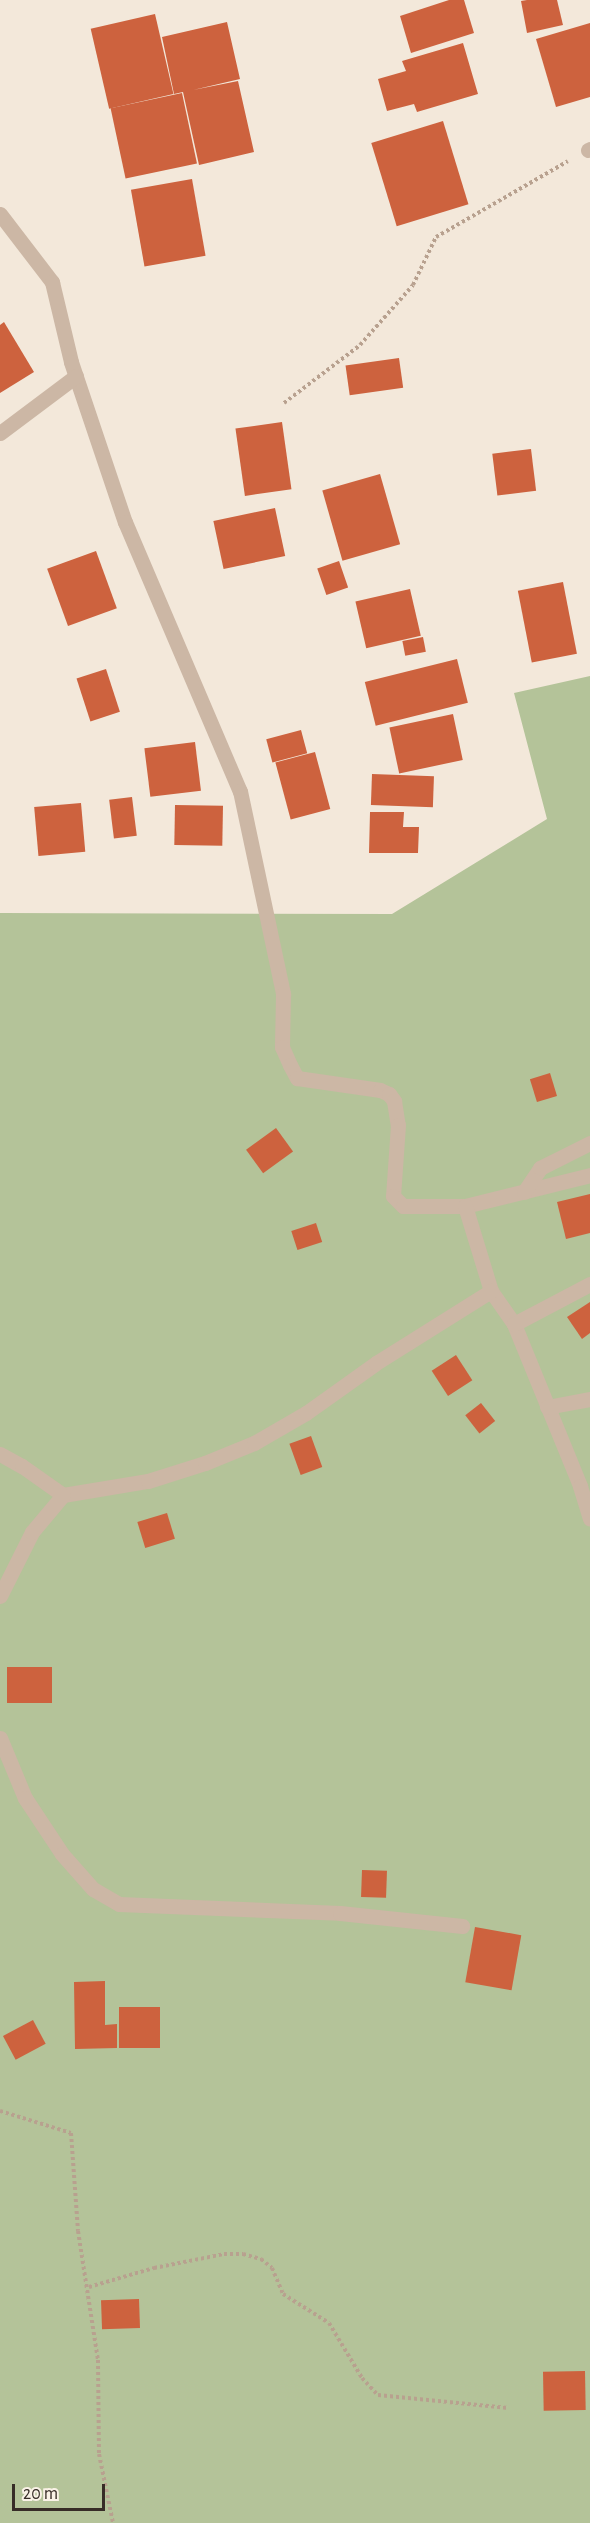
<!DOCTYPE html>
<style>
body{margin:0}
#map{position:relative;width:590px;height:2523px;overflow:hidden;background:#f3e8da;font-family:"Alegreya Sans",sans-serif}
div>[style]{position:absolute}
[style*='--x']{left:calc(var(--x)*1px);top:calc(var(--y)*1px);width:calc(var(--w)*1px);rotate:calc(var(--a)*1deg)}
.green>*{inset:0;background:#b4c399}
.building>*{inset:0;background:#cd623e;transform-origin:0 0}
.path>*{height:4px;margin-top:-2px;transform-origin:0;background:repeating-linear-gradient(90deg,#b8a18f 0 3px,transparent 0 6px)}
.minor>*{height:15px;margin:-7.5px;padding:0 7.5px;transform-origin:7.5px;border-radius:7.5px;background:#ccb7a5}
span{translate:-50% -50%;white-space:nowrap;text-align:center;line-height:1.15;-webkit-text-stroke:4.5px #faf2e7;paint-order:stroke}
.scale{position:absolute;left:12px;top:2484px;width:93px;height:27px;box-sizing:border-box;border:3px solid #372c27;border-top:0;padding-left:8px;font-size:18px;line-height:21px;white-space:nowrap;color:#372c27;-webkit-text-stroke:4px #faf2e7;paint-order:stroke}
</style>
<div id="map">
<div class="green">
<div style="clip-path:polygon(590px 676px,590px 2523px,0 2523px,0 913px,392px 914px,547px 819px,514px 693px)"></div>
</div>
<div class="building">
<div style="clip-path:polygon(449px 0,464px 0,474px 33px,411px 53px,400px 16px)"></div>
<div style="clip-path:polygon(527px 0,557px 0,563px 25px,527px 33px,521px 1px)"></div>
<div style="left:155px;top:14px;width:82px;height:66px;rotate:77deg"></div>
<div style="clip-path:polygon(227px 22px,240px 79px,193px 90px,238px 81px,254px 152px,199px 165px,183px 92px,174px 94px,162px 37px)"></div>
<div style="clip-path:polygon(590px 23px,590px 97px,556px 107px,536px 39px)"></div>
<div style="clip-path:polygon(463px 43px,478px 94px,417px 112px,414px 104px,387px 111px,378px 79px,406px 71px,402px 61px)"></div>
<div style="left:182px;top:93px;width:72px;height:73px;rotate:78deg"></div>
<div style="left:443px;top:121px;width:87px;height:75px;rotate:73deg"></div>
<div style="left:192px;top:179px;width:78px;height:62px;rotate:80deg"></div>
<div style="clip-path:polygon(4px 322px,34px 372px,0 393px,0 325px)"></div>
<div style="left:399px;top:358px;width:30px;height:54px;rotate:82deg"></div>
<div style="left:282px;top:422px;width:68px;height:47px;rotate:82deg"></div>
<div style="left:531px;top:449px;width:42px;height:39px;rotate:83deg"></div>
<div style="left:380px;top:474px;width:73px;height:60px;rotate:74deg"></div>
<div style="left:275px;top:508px;width:49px;height:63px;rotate:78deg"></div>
<div style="left:96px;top:551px;width:61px;height:52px;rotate:70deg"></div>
<div style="left:339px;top:561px;width:28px;height:23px;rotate:71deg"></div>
<div style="left:563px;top:582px;width:73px;height:46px;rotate:79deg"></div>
<div style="left:410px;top:589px;width:48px;height:56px;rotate:77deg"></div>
<div style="left:423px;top:637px;width:15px;height:21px;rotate:79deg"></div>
<div style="left:457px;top:659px;width:45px;height:95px;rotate:76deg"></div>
<div style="left:106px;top:669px;width:45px;height:31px;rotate:72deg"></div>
<div style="left:453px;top:714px;width:47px;height:65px;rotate:78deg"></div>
<div style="left:301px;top:730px;width:24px;height:36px;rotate:75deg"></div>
<div style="left:195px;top:742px;width:49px;height:51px;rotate:83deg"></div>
<div style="left:315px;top:752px;width:59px;height:41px;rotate:75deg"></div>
<div style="left:372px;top:774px;width:62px;height:31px;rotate:2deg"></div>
<div style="left:132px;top:797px;width:39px;height:23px;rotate:83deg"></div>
<div style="left:81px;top:803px;width:49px;height:47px;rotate:85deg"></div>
<div style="left:175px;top:805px;width:48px;height:40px;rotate:1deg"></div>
<div style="clip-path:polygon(370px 812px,404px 812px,403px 827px,419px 827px,418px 853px,369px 853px)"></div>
<div style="left:550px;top:1073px;width:24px;height:21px;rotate:73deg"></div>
<div style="left:276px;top:1128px;width:29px;height:37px;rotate:54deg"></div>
<div style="clip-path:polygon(590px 1194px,590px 1233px,566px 1239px,557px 1202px)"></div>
<div style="left:316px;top:1223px;width:20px;height:26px;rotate:72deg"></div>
<div style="clip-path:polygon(590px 1302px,590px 1333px,582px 1339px,567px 1317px)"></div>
<div style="left:456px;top:1355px;width:30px;height:29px;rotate:57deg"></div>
<div style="left:481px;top:1403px;width:23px;height:20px;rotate:52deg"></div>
<div style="left:311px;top:1436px;width:33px;height:23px;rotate:70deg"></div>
<div style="left:167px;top:1513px;width:27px;height:31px;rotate:73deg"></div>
<div style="left:52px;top:1667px;width:36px;height:45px;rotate:90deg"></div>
<div style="left:362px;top:1870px;width:25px;height:27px;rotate:2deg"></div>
<div style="left:475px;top:1927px;width:47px;height:56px;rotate:10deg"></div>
<div style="clip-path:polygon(105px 1981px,105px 2025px,117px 2024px,117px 2048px,75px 2049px,74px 1982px)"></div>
<div style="left:119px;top:2007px;width:41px;height:41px"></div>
<div style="left:33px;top:2020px;width:27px;height:34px;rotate:62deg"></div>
<div style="left:139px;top:2299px;width:29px;height:38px;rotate:88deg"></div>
<div style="left:585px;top:2371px;width:39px;height:42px;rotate:89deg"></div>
</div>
<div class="path">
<div style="--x:284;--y:403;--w:96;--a:-37.3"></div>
<div style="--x:360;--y:345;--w:80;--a:-48.5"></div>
<div style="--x:413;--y:285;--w:53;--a:-64.4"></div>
<div style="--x:436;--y:237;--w:152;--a:-29.9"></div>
<div style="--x:0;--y:2111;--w:74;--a:17.2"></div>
<div style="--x:71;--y:2133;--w:98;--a:85.9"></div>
<div style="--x:78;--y:2231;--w:131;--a:81.2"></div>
<div style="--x:98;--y:2360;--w:94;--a:89.4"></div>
<div style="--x:99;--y:2454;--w:70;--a:78.5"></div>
<div style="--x:89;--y:2287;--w:68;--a:-16.3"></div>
<div style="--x:154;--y:2268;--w:71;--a:-11.3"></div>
<div style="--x:224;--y:2254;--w:19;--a:0"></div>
<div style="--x:243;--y:2254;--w:19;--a:16"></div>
<div style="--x:261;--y:2259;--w:14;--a:39"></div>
<div style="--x:272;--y:2268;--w:28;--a:67"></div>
<div style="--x:283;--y:2294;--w:54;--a:32.2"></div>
<div style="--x:329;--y:2323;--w:64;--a:59"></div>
<div style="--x:362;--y:2378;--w:23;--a:47"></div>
<div style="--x:378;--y:2395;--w:131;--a:5.7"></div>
</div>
<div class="minor">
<div style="--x:588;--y:150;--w:2;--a:-27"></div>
<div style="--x:0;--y:214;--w:86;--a:52.6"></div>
<div style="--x:52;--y:282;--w:82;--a:76.6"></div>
<div style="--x:71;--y:362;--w:169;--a:71.4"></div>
<div style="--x:125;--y:522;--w:293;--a:66.9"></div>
<div style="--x:240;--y:791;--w:208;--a:78"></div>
<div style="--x:283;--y:994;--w:53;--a:91.1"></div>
<div style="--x:282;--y:1047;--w:20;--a:66"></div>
<div style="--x:290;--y:1065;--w:15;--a:62"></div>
<div style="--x:297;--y:1078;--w:84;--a:8.2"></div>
<div style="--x:380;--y:1090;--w:10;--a:24"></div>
<div style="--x:389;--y:1094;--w:9;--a:54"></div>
<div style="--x:394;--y:1101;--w:24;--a:81"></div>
<div style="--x:398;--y:1125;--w:71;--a:94"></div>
<div style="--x:393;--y:1196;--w:14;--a:45"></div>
<div style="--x:403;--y:1206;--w:62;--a:0"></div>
<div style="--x:465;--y:1206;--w:129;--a:-13.9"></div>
<div style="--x:0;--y:433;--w:95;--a:-36.9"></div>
<div style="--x:524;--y:1192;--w:29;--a:-56"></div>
<div style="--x:540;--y:1168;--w:56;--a:-26.6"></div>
<div style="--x:465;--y:1206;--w:89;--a:73"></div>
<div style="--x:491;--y:1291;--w:40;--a:55.1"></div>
<div style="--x:514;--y:1324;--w:175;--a:67.8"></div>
<div style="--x:580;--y:1486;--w:34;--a:73"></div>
<div style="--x:514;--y:1324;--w:86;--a:-27.8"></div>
<div style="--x:547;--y:1407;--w:44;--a:-10.5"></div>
<div style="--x:0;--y:1454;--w:25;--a:29"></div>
<div style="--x:22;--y:1466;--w:50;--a:35.3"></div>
<div style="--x:63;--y:1495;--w:86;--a:-9.4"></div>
<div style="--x:148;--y:1481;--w:60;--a:-17.5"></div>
<div style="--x:205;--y:1463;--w:53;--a:-22.2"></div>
<div style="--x:254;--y:1443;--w:60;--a:-30"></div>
<div style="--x:306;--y:1413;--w:86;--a:-35.5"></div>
<div style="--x:376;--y:1363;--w:136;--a:-32.1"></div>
<div style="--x:0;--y:1596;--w:72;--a:-63.4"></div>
<div style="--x:32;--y:1532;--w:48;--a:-50"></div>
<div style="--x:0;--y:1738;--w:65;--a:67.4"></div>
<div style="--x:25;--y:1798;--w:67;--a:56.5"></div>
<div style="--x:62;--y:1854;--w:47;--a:48.5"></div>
<div style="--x:93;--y:1889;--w:30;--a:30"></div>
<div style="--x:119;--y:1904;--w:221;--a:2.3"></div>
<div style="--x:340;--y:1913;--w:123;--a:6.1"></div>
</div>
<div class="scale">20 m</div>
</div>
